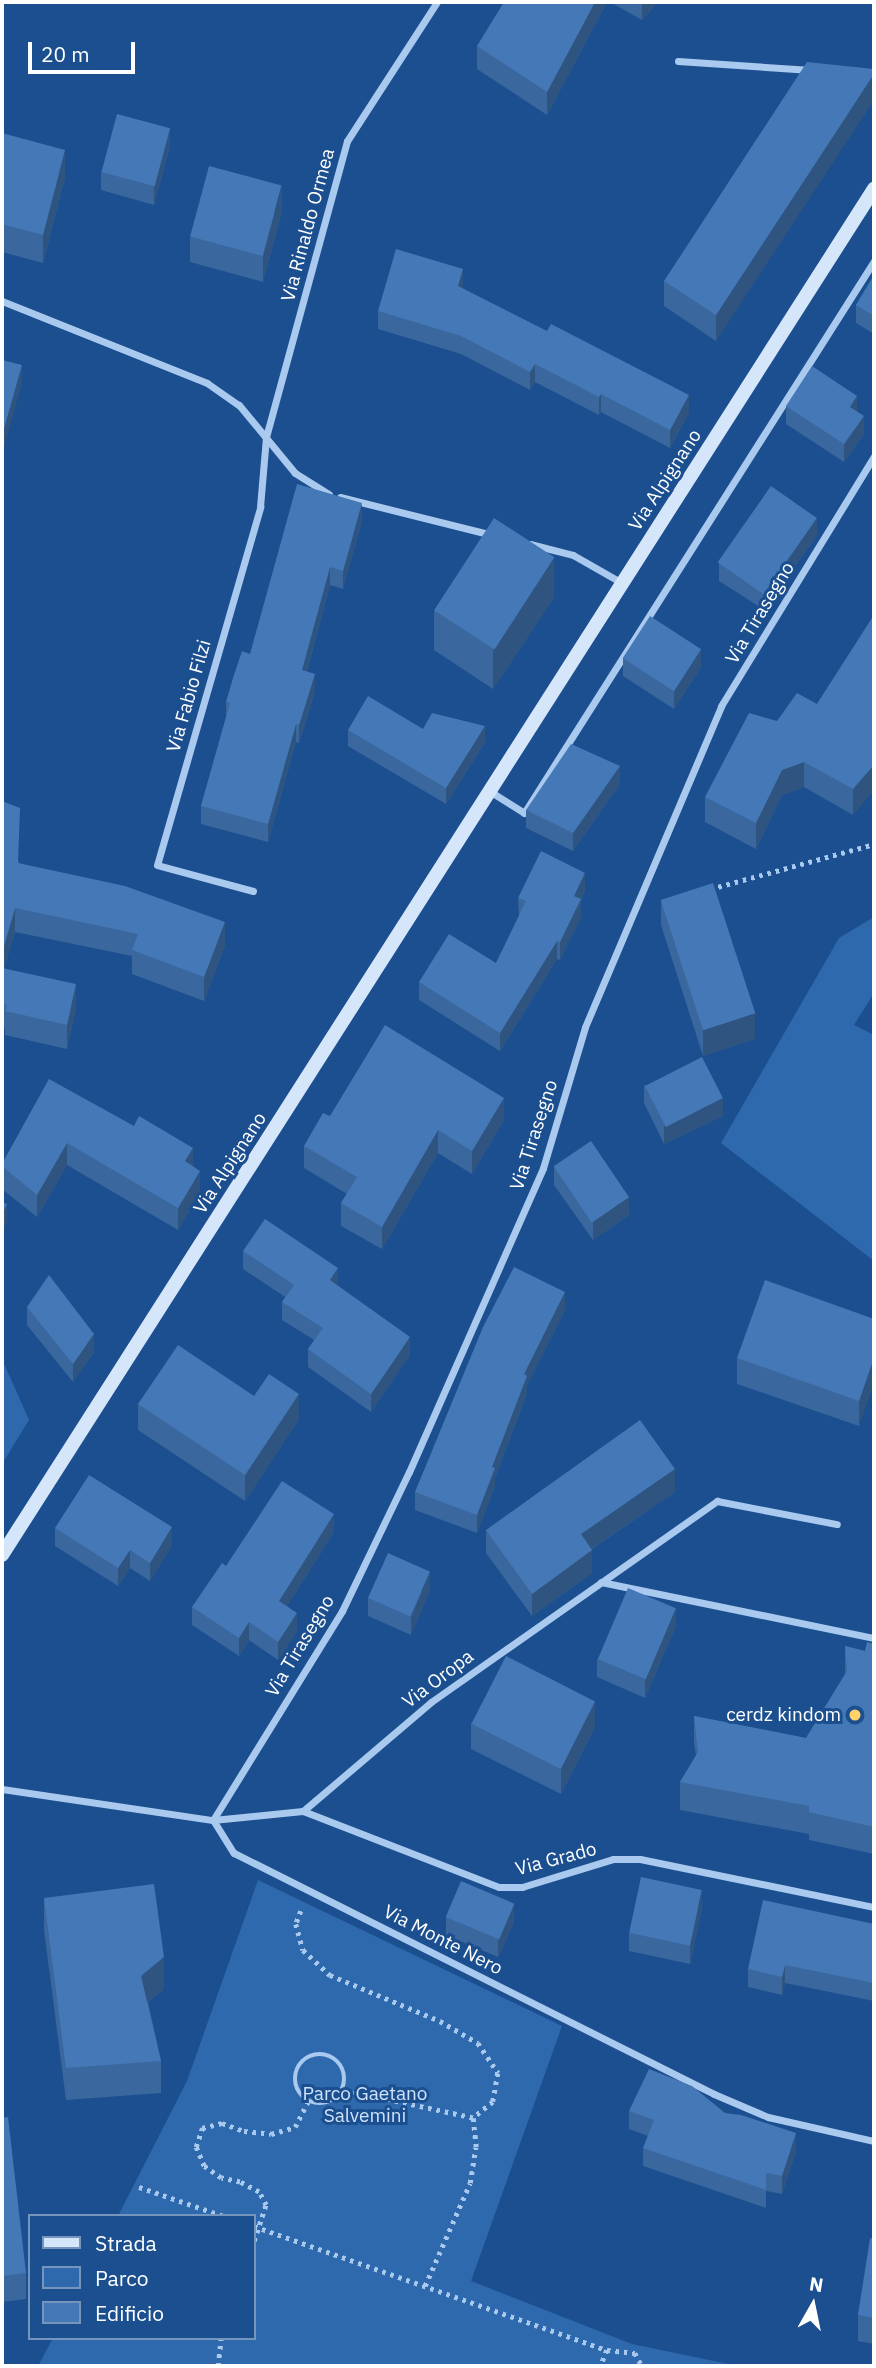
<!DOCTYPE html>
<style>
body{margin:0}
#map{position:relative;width:876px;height:2368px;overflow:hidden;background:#1b4f8f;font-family:"IBM Plex Sans",sans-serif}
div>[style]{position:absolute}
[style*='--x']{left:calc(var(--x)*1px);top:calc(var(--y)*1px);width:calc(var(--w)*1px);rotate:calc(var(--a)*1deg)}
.green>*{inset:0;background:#2e69ad}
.path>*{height:4.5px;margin-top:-2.25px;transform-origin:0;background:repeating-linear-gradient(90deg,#a9c9ee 0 3.5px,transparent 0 8.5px)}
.path>.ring{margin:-2.25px;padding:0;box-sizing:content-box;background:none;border:4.5px solid #a9c9ee;border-radius:50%}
.street>*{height:7px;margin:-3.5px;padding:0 3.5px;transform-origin:3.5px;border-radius:3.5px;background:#a9c9ee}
.secondary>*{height:14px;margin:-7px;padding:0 7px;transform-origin:7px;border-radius:7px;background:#d6e6fa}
.wall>*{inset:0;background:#3a679d}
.shaded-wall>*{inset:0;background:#305480}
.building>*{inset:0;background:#4478b7;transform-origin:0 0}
.dots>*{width:19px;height:19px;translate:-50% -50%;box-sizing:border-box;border:4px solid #1b4f8f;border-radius:50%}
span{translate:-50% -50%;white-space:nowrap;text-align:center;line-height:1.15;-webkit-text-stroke:6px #1b4f8f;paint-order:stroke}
.street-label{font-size:19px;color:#fff}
.poi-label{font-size:19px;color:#fff}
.right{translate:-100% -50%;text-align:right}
.park-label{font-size:19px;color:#cfe3fa}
.frame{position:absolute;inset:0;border:4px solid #fff;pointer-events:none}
.legend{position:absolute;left:28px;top:2214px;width:228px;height:126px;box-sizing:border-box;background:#1b4f8f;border:2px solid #7695bc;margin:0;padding:9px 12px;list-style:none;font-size:21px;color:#fff}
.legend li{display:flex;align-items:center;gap:14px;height:35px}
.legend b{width:35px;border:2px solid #7695bc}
.north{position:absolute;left:778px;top:2270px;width:70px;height:70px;-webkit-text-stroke:5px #1b4f8f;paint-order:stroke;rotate:9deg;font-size:19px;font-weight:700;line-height:28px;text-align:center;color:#fff}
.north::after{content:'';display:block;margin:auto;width:24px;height:32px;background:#fff;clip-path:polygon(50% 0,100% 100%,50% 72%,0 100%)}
.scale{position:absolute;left:28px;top:42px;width:107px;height:32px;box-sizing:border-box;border:4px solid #fff;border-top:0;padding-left:9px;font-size:21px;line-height:24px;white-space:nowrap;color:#fff;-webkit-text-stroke:5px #1b4f8f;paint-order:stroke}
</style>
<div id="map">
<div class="green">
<div style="clip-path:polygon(874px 917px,874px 993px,854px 1025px,874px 1035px,874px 1261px,721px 1143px,839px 938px)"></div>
<div style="clip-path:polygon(2px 1359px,29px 1420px,2px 1464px)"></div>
<div style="clip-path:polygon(258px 1880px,562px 2026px,471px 2281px,632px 2344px,738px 2366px,38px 2366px,53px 2338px,254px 2338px,254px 2216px,118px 2216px,187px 2081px)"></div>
</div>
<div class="path">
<div style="--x:710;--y:889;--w:170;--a:-15.3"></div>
<div style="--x:301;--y:1911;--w:14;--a:111"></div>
<div style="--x:296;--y:1924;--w:27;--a:75"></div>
<div style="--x:303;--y:1950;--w:37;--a:43"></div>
<div style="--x:330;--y:1975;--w:119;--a:22.7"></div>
<div style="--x:440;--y:2021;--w:44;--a:30.1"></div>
<div style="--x:478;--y:2043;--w:36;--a:56"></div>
<div style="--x:498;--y:2073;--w:29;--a:100"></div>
<div style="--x:493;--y:2102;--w:26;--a:141"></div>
<div style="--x:473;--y:2118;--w:133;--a:-167.8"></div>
<div class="ring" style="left:295px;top:2054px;width:45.5px;height:45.5px"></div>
<div style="--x:139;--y:2187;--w:89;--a:19"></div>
<div style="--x:254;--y:2226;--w:374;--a:19.4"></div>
<div style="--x:607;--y:2350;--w:17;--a:111"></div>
<div style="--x:254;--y:2241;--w:38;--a:-72"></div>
<div style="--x:266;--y:2205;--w:15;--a:-118"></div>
<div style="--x:259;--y:2192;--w:21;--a:-152"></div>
<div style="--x:240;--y:2182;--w:19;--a:-168"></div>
<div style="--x:221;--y:2178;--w:21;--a:-145"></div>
<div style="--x:204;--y:2166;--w:21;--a:-113"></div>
<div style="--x:196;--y:2147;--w:20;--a:-72"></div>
<div style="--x:202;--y:2128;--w:21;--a:-14"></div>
<div style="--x:222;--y:2123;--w:23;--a:20"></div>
<div style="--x:244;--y:2131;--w:27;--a:6"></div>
<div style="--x:271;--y:2134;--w:25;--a:-16"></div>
<div style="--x:295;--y:2127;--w:28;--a:-63"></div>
<div style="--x:425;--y:2286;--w:112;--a:-66.4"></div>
<div style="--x:470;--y:2183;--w:36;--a:-81"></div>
<div style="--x:476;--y:2147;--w:29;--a:-96"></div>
<div style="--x:607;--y:2350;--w:28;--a:6"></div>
<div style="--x:635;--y:2353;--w:15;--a:62"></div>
<div style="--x:218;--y:2366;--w:28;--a:-84"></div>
</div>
<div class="street">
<div style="--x:678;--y:61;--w:133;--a:3.9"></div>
<div style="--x:2;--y:301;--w:221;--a:21.8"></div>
<div style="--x:207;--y:383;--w:39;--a:35"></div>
<div style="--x:239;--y:405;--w:88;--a:50.5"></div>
<div style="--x:295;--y:473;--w:40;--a:32"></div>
<div style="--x:340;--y:497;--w:157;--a:14"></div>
<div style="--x:530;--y:544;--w:44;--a:14.3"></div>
<div style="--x:573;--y:555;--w:56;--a:29.7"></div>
<div style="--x:491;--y:792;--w:39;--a:32"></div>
<div style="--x:524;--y:813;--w:654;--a:-57.62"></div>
<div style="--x:253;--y:891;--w:99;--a:-164.8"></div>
<div style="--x:157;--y:865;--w:373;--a:-73.9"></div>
<div style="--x:260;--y:507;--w:70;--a:-85.1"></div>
<div style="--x:266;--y:437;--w:307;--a:-74.7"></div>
<div style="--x:347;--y:141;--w:166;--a:-57.1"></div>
<div style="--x:601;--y:1582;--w:279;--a:11.6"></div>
<div style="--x:2;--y:1789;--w:213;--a:8.4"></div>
<div style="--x:213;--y:1820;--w:90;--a:-5.7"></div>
<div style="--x:303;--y:1811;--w:210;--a:21.2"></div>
<div style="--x:499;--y:1887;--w:23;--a:0"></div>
<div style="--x:522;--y:1887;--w:95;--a:-17.1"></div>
<div style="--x:613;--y:1859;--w:27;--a:0"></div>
<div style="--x:640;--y:1859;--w:239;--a:11.6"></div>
<div style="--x:303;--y:1811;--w:168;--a:-40.4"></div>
<div style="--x:431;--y:1702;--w:350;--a:-35.1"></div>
<div style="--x:717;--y:1501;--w:122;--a:10.9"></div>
<div style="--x:213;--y:1820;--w:246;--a:-58.3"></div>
<div style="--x:342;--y:1611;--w:154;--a:-64.3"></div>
<div style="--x:409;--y:1472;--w:332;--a:-66.2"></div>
<div style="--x:543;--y:1168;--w:147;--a:-73.4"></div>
<div style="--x:585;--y:1027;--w:349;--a:-67"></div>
<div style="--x:721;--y:706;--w:293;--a:-58.5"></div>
<div style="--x:213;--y:1820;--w:39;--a:58"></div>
<div style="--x:234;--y:1853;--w:537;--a:26.66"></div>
<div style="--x:714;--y:2094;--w:59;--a:23.1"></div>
<div style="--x:768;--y:2117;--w:109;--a:12.8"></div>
</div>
<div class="secondary">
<div style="--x:2;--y:1555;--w:1621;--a:-57.45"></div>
</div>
<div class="wall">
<div style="clip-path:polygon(607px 2px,547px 115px,477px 69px,477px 46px)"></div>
<div style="clip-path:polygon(610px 2px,658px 2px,642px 20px)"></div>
<div style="clip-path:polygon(874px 69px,716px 341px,664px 306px,664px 281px)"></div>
<div style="clip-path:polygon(2px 133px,65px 178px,43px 263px,2px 252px)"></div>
<div style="clip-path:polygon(170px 146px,154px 205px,101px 190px,101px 172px)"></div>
<div style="clip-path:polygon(282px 211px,263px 282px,190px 262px,190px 237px)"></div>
<div style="clip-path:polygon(874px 275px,874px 334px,856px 323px,856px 305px)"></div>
<div style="clip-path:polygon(462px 288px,689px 413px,670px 448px,601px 412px,599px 415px,535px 382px,530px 390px,461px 354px,378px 329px,378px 311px)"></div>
<div style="clip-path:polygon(786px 406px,857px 411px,864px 434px,844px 462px,786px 424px)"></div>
<div style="clip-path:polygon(362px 521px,343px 589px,330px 585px,307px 671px,315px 692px,299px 743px,296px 742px,268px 842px,201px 824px,201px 806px,226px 717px,226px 702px,250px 654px)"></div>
<div style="clip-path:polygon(817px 536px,763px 609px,719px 581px,719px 563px)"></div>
<div style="clip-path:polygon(554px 597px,493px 689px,434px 650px,434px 610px)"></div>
<div style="clip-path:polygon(874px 615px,853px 815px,804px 787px,782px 795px,756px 849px,705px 822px,705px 797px,777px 721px,817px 704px)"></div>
<div style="clip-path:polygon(623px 658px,701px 667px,674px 709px,623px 676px)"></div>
<div style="clip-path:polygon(423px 729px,485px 742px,446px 804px,348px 746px,348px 730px)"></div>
<div style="clip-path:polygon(620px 784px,573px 851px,526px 828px,526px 810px)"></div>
<div style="clip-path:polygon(2px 801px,19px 863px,225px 946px,204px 1001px,132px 974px,132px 956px,15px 932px,4px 968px,76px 1008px,67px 1049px,5px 1035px,5px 1028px,2px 1027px)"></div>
<div style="clip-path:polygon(585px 891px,581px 900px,581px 917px,560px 960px,557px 959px,500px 1051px,419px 1000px,419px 982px,496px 963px,519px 916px,518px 898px)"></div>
<div style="clip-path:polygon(661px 900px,755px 1039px,703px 1056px,661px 925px)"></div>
<div style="clip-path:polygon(49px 1079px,193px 1166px,200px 1193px,178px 1230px,67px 1165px,37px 1217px,2px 1189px,2px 1164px)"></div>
<div style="clip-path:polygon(644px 1085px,723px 1116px,664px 1144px,644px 1103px)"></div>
<div style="clip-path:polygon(330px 1116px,504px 1120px,472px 1174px,438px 1153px,382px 1249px,341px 1226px,341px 1203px,347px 1194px,304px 1168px,304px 1146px)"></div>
<div style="clip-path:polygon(554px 1167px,629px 1215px,593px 1240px,554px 1185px)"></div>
<div style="clip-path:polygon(243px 1251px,338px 1286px,410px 1355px,371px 1412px,308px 1367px,308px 1349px,314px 1340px,282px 1320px,282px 1302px,285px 1297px,243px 1269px)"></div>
<div style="clip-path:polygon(27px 1307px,94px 1352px,73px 1382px,27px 1325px)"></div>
<div style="clip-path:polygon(565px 1310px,527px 1385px,527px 1394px,495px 1478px,495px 1486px,477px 1533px,415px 1510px,415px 1492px)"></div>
<div style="clip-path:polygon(874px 1319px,859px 1426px,737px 1384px,737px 1358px)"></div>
<div style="clip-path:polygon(254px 1396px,299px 1419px,245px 1501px,138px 1430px,138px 1404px)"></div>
<div style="clip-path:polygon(675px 1492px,592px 1549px,592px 1573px,532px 1616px,486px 1553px,486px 1530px)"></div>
<div style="clip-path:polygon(55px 1528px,172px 1545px,150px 1581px,130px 1568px,118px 1586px,55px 1546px)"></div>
<div style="clip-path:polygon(334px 1532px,287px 1606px,297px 1631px,278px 1660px,249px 1640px,239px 1656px,192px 1625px,192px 1607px,226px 1566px)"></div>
<div style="clip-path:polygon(430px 1590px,411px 1635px,368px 1616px,368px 1598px)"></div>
<div style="clip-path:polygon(676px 1626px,645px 1698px,597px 1677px,597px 1659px)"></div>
<div style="clip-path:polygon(874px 1644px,874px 1854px,809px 1840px,809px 1834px,680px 1810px,680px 1782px,696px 1756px,694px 1743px,694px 1716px,806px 1738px,845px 1674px,845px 1646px,865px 1651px)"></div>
<div style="clip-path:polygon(471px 1723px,595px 1727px,561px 1794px,471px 1749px)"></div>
<div style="clip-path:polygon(44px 1898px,164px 1989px,148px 2002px,161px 2061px,161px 2093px,66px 2100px,44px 1930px)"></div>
<div style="clip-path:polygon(702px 1908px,690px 1964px,629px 1951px,629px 1933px)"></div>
<div style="clip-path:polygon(446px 1917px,514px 1922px,498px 1957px,446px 1935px)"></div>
<div style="clip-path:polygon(874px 1924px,874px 2001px,785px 1983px,782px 1995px,748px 1987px,748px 1969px)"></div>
<div style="clip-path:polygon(629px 2111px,725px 2113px,796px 2151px,782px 2194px,766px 2191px,766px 2208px,643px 2166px,643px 2148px,648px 2136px,629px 2129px)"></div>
<div style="clip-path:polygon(2px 2118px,26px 2273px,26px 2299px,2px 2302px)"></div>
<div style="clip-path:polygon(874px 2239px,874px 2344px,858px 2341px,858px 2315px)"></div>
</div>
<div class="shaded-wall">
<div style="clip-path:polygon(595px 2px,607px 2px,547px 115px,547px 92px)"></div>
<div style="clip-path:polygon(642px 2px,658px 2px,642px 20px)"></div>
<div style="clip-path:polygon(874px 74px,874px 100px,716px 341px,716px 315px)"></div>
<div style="clip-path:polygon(170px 128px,170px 146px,154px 205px,154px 187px)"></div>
<div style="clip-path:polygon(65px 150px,65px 178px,43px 263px,43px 235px)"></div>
<div style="clip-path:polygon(282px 185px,282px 211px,263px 282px,263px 257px)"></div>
<div style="clip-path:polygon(463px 269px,463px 287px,458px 304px,458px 286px)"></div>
<div style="clip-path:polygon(535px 364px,535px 382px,530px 390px,530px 372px)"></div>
<div style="clip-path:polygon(22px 365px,22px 383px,2px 454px,2px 436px)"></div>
<div style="clip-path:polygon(601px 394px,601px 412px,599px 415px,599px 397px)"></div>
<div style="clip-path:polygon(689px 395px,689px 413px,670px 448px,670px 430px)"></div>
<div style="clip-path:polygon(857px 396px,857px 414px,850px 407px)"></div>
<div style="clip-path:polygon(864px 416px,864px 434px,844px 462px,844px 444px)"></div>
<div style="clip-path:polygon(362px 503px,362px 521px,343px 589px,343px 571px)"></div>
<div style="clip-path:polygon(817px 518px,817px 536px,763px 609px,763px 591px)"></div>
<div style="clip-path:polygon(554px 557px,554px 597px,493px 689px,493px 649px)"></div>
<div style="clip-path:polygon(330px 567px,330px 585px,302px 688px,302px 670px)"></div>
<div style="clip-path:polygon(701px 649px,701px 667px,674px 709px,674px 691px)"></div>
<div style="clip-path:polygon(315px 674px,315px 692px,299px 743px,299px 725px)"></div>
<div style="clip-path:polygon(296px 724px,296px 742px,268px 842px,268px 824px)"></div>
<div style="clip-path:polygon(485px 726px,485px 742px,446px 804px,446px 788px)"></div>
<div style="clip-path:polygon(804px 762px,804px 787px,782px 795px,756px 849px,756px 823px,782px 770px)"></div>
<div style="clip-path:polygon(874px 765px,874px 791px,853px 815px,853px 789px)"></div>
<div style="clip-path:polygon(620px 766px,620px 784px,573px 851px,573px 833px)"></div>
<div style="clip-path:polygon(585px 873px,585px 891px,581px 900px,581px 917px,560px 960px,560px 942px,574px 896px)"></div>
<div style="clip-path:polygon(15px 908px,15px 932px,2px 976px,2px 953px)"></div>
<div style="clip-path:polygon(225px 922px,225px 946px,204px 1001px,204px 977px)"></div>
<div style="clip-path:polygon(557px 941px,557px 959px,500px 1051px,500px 1033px)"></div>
<div style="clip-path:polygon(76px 984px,76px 1008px,67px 1049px,67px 1025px)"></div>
<div style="clip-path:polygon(755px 1013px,755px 1039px,703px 1056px,703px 1030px)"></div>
<div style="clip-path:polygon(504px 1098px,504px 1120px,472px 1174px,472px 1151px)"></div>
<div style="clip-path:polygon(723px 1098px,723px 1116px,664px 1144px,664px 1126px)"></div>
<div style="clip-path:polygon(438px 1130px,438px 1153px,382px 1249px,382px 1227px)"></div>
<div style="clip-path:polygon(67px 1143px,67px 1165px,37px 1217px,37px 1195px)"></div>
<div style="clip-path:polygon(193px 1148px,193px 1170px,185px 1161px)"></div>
<div style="clip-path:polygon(200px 1171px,200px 1193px,178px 1230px,178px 1208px)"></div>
<div style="clip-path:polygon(629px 1197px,629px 1215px,593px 1240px,593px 1222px)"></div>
<div style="clip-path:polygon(7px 1204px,7px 1222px,2px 1232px,2px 1214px)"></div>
<div style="clip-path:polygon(338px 1268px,338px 1286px,330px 1280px)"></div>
<div style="clip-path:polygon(565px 1292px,565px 1310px,527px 1385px,527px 1394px,495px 1478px,495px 1486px,477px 1533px,477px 1515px,492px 1467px,524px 1374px)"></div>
<div style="clip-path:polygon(94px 1334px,94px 1352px,73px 1382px,73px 1364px)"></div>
<div style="clip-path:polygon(410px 1337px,410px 1355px,371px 1412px,371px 1394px)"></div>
<div style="clip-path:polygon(874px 1358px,874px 1384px,859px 1426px,859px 1401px)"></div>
<div style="clip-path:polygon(299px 1394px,299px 1419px,245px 1501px,245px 1475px)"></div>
<div style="clip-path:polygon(675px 1469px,675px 1492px,581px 1556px,581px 1534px)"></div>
<div style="clip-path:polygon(334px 1514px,334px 1532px,279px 1619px,279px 1601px)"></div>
<div style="clip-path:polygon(172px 1527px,172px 1545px,150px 1581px,150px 1563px)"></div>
<div style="clip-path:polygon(130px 1550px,130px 1568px,118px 1586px,118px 1568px)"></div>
<div style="clip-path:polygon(592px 1550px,592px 1573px,532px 1616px,532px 1594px)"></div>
<div style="clip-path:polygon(430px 1572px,430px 1590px,411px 1635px,411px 1617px)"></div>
<div style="clip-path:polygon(676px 1608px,676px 1626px,645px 1698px,645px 1680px)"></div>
<div style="clip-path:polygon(297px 1613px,297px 1631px,278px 1660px,278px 1642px)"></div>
<div style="clip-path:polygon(249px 1622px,249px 1640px,239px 1656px,239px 1638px)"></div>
<div style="clip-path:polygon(595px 1701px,595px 1727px,561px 1794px,561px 1769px)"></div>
<div style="clip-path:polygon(702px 1890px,702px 1908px,690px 1964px,690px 1946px)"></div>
<div style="clip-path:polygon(514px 1904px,514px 1922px,498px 1957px,498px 1940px)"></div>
<div style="clip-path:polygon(164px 1957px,164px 1989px,141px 2007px,141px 1976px)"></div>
<div style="clip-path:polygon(785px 1965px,785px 1983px,782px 1995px,782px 1977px)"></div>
<div style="clip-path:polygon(796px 2133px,796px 2151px,782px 2194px,782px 2176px)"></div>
</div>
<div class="building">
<div style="clip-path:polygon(504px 2px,595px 2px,547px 92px,477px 46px)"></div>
<div style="clip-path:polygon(807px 62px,874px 69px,874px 74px,716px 315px,664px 281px)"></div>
<div style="left:117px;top:114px;width:55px;height:60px;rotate:15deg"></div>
<div style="clip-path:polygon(2px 133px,65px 150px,43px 235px,2px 224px)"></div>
<div style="left:209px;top:166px;width:75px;height:73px;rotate:15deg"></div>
<div style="clip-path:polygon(396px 249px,463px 269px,458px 286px,547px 331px,551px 324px,689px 395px,670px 430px,601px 394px,599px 397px,535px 364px,530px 372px,461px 336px,378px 311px)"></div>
<div style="clip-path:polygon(874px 275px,874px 316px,856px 305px)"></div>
<div style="clip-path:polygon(2px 360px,22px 365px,2px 436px)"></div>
<div style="clip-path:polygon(812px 366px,857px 396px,850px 407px,864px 416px,844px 444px,786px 406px)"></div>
<div style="clip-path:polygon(297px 484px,362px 503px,343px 571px,330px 567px,302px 670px,315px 674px,299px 725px,296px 724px,268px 824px,201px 806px,230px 703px,226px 702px,233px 678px,242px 651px,250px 654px)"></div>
<div style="left:771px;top:486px;width:56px;height:93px;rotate:35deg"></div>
<div style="left:494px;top:518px;width:72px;height:110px;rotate:33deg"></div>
<div style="clip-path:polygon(874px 615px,874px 733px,872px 737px,874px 738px,874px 765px,853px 789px,804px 762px,782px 770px,756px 823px,705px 797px,749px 713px,777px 721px,797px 693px,817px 704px)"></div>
<div style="left:650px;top:616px;width:61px;height:50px;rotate:33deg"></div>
<div style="clip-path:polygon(368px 696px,423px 729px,432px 713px,485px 726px,446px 788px,348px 730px)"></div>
<div style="clip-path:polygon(571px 744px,620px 766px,573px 833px,526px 810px)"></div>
<div style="clip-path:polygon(2px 801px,20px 808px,18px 863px,125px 886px,225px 922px,204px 977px,132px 950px,138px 934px,15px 908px,2px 953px)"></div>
<div style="clip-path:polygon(541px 851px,585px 873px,574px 896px,581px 899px,560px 942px,557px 941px,500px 1033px,419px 982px,449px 934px,496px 963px,526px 901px,518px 898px)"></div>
<div style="left:713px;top:883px;width:137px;height:55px;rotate:72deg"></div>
<div style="clip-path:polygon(2px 968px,76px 984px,67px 1025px,5px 1011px,7px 1005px,2px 1004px)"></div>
<div style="clip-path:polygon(385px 1025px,504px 1098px,472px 1151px,438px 1130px,382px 1227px,341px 1203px,357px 1177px,304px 1146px,323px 1113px,330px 1116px)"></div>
<div style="left:702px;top:1057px;width:46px;height:64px;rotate:63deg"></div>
<div style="clip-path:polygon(49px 1079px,134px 1126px,139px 1116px,193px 1148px,185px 1161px,200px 1171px,178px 1208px,67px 1143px,37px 1195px,2px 1166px,2px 1164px)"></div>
<div style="left:591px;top:1141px;width:68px;height:45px;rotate:56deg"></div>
<div style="clip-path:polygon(2px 1202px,7px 1204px,2px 1214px)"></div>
<div style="clip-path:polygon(265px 1219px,338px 1268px,330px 1280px,410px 1337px,371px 1394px,308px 1349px,323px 1328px,282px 1302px,294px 1285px,243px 1251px)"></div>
<div style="clip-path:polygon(514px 1267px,565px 1292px,524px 1374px,527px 1376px,492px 1467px,495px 1468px,477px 1515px,415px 1492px,483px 1327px)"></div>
<div style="clip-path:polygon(49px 1275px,94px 1334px,73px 1364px,27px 1307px)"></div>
<div style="clip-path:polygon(765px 1280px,874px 1319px,874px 1358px,859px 1401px,737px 1358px)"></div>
<div style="clip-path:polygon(178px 1345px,254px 1396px,269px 1374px,299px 1394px,245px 1475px,138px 1404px)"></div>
<div style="clip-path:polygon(640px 1420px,675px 1469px,581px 1534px,592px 1550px,532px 1594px,486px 1530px)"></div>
<div style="clip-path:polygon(89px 1475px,172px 1527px,150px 1563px,130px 1550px,118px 1568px,55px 1528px)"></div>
<div style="clip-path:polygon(282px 1481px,334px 1514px,279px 1601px,297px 1613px,278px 1642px,249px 1622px,239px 1638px,192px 1607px,222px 1563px,226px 1566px)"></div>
<div style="left:388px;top:1553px;width:46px;height:49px;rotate:24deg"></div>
<div style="left:628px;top:1588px;width:52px;height:77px;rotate:23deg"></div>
<div style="clip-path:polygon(867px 1642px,874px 1644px,874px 1827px,809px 1812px,809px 1806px,680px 1782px,698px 1752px,694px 1716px,806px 1738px,847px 1671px,845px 1646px,865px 1651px)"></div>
<div style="left:506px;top:1656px;width:100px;height:76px;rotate:27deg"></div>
<div style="left:641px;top:1877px;width:62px;height:57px;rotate:12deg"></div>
<div style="left:461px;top:1881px;width:58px;height:39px;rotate:23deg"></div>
<div style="clip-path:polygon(154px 1884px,164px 1957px,141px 1976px,161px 2061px,66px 2068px,44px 1898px)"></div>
<div style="clip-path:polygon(763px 1900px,874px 1924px,874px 1983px,785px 1965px,782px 1977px,748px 1969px)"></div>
<div style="clip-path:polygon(649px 2069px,692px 2086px,725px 2113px,741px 2115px,796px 2133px,782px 2176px,766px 2173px,766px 2190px,643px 2148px,654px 2120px,629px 2111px)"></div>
<div style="clip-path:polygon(8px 2117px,26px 2273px,2px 2276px,2px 2118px)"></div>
<div style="clip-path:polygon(870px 2238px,874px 2239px,874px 2318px,858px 2315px)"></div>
</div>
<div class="dots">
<div style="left:855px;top:1715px;background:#ffd166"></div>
</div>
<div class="street-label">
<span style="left:308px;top:225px;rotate:-75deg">Via Rinaldo Ormea</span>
<span style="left:665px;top:480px;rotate:-57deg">Via Alpignano</span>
<span style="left:760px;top:613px;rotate:-59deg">Via Tirasegno</span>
<span style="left:189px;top:696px;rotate:-74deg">Via Fabio Filzi</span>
<span style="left:534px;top:1135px;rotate:-72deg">Via Tirasegno</span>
<span style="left:230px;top:1163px;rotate:-57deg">Via Alpignano</span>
<span style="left:300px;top:1646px;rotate:-59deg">Via Tirasegno</span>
<span style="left:438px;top:1679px;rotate:-37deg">Via Oropa</span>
<span style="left:556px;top:1859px;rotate:-15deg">Via Grado</span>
<span style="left:443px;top:1940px;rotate:27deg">Via Monte Nero</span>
</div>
<div class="poi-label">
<span class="right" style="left:841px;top:1715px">cerdz kindom</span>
</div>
<div class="park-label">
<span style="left:365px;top:2105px">Parco Gaetano<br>Salvemini</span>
</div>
<div class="frame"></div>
<ul class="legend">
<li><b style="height:9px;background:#d6e6fa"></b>Strada</li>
<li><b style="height:19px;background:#2e69ad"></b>Parco</li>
<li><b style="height:19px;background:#4478b7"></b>Edificio</li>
</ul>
<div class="north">N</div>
<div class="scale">20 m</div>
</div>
